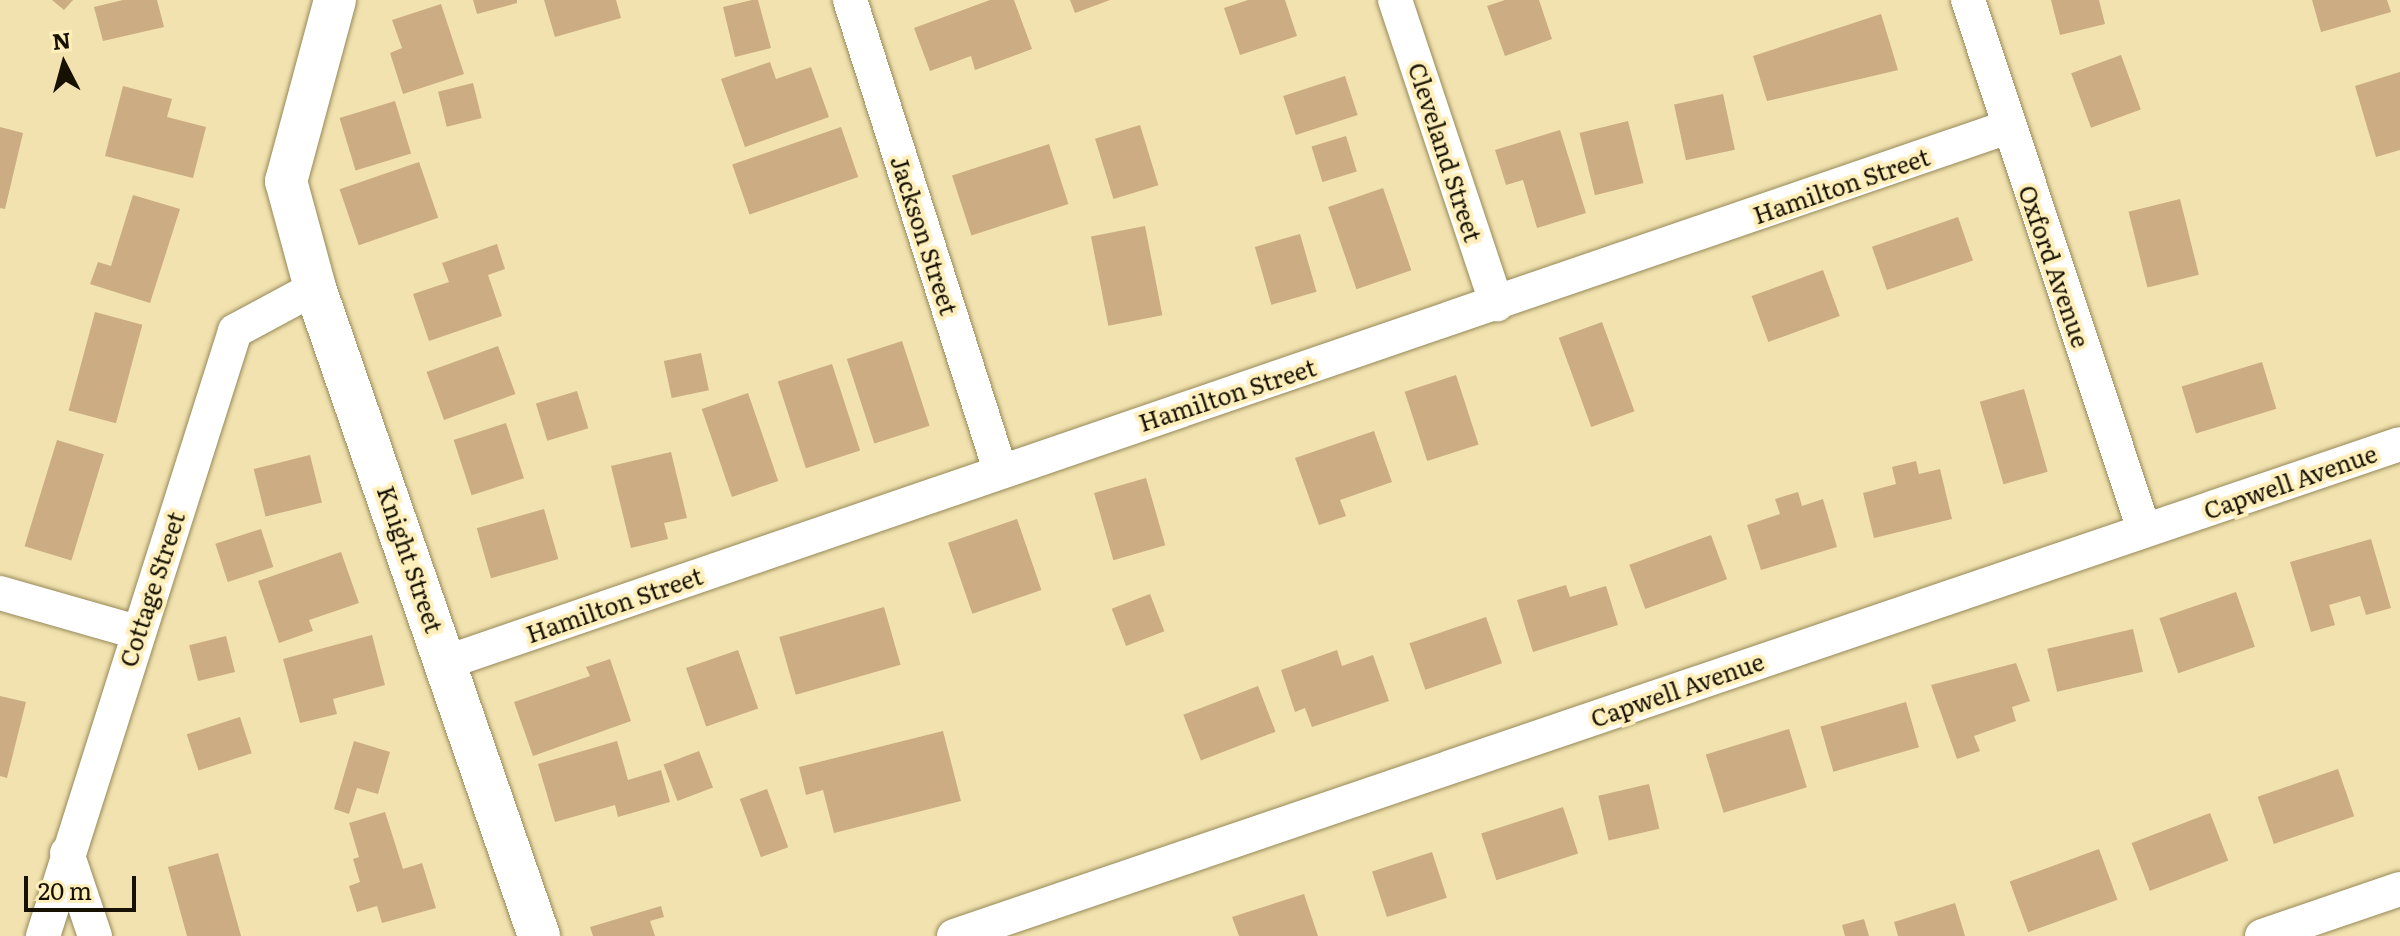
<!DOCTYPE html>
<style>
body{margin:0}
#map{position:relative;width:2400px;height:936px;overflow:hidden;background:#f1e2af;font-family:Literata,serif}
div>[style]{position:absolute}
[style*='--x']{left:calc(var(--x)*1px);top:calc(var(--y)*1px);width:calc(var(--w)*1px);rotate:calc(var(--a)*1deg)}
.building>*{inset:0;background:#ccac82;transform-origin:0 0}
.roads{filter:drop-shadow(0 0 2px #968959) drop-shadow(0 0 2px #968959)}
.minor>*{height:34px;margin:-17px;padding:0 17px;transform-origin:17px;border-radius:17px;background:#fff}
.tertiary>*{height:42px;margin:-21px;padding:0 21px;transform-origin:21px;border-radius:21px;background:#fff}
span{translate:-50% -50%;white-space:nowrap;text-align:center;line-height:1.15;-webkit-text-stroke:8px #feefbc;paint-order:stroke}
.street-label{font-size:24px;color:#161101}
.north{position:absolute;left:24px;top:24px;width:80px;height:80px;-webkit-text-stroke:6px #feefbc;paint-order:stroke;rotate:354deg;font-size:22px;font-weight:700;line-height:32px;text-align:center;color:#161101}
.north::after{content:'';display:block;margin:auto;width:28px;height:36px;background:#161101;clip-path:polygon(50% 0,100% 100%,50% 72%,0 100%)}
.scale{position:absolute;left:24px;top:876px;width:112px;height:36px;box-sizing:border-box;border:4px solid #161101;border-top:0;padding-left:10px;font-size:24px;line-height:28px;white-space:nowrap;color:#161101;-webkit-text-stroke:6px #feefbc;paint-order:stroke}
</style>
<div id="map">
<div class="building">
<div style="clip-path:polygon(52px 0,73px 0,64px 10px)"></div>
<div style="clip-path:polygon(123px 0,157px 0,164px 27px,103px 41px,94px 7px)"></div>
<div style="clip-path:polygon(473px 0,517px 0,517px 3px,477px 14px)"></div>
<div style="clip-path:polygon(544px 0,616px 0,621px 18px,555px 37px)"></div>
<div style="clip-path:polygon(752px 0,758px 0,771px 48px,735px 57px,723px 7px)"></div>
<div style="clip-path:polygon(990px 0,1014px 0,1032px 49px,975px 70px,971px 56px,930px 71px,914px 28px)"></div>
<div style="clip-path:polygon(1070px 0,1110px 0,1075px 13px)"></div>
<div style="clip-path:polygon(1248px 0,1285px 0,1297px 36px,1240px 55px,1224px 8px)"></div>
<div style="clip-path:polygon(1505px 0,1539px 0,1552px 39px,1505px 56px,1487px 6px)"></div>
<div style="clip-path:polygon(2051px 0,2099px 0,2105px 24px,2060px 35px)"></div>
<div style="clip-path:polygon(2312px 0,2387px 0,2391px 12px,2321px 32px)"></div>
<div style="clip-path:polygon(441px 4px,464px 74px,403px 94px,390px 53px,402px 48px,392px 20px)"></div>
<div style="clip-path:polygon(1881px 14px,1898px 70px,1767px 101px,1753px 56px)"></div>
<div style="left:2121px;top:55px;width:58px;height:53px;rotate:70deg"></div>
<div style="clip-path:polygon(770px 62px,776px 79px,811px 67px,829px 117px,745px 147px,721px 79px)"></div>
<div style="clip-path:polygon(2400px 72px,2400px 150px,2376px 157px,2355px 86px)"></div>
<div style="left:1345px;top:76px;width:41px;height:65px;rotate:72deg"></div>
<div style="left:473px;top:83px;width:36px;height:36px;rotate:76deg"></div>
<div style="clip-path:polygon(123px 86px,172px 99px,167px 117px,206px 127px,193px 178px,105px 156px)"></div>
<div style="left:1723px;top:94px;width:57px;height:50px;rotate:78deg"></div>
<div style="left:395px;top:101px;width:55px;height:58px;rotate:73deg"></div>
<div style="left:1628px;top:121px;width:64px;height:50px;rotate:76deg"></div>
<div style="left:1140px;top:125px;width:63px;height:47px;rotate:73deg"></div>
<div style="clip-path:polygon(0 127px,23px 133px,5px 209px,0 208px)"></div>
<div style="left:841px;top:127px;width:53px;height:115px;rotate:71deg"></div>
<div style="clip-path:polygon(1560px 130px,1586px 213px,1537px 228px,1523px 180px,1506px 185px,1495px 150px)"></div>
<div style="left:1346px;top:136px;width:37px;height:36px;rotate:73deg"></div>
<div style="left:1049px;top:144px;width:63px;height:102px;rotate:72deg"></div>
<div style="left:419px;top:162px;width:59px;height:84px;rotate:71deg"></div>
<div style="left:1383px;top:188px;width:87px;height:58px;rotate:71deg"></div>
<div style="clip-path:polygon(133px 195px,180px 209px,150px 303px,90px 284px,98px 262px,111px 266px)"></div>
<div style="left:2180px;top:199px;width:78px;height:53px;rotate:76deg"></div>
<div style="left:1958px;top:217px;width:46px;height:91px;rotate:71deg"></div>
<div style="left:1145px;top:226px;width:91px;height:55px;rotate:79deg"></div>
<div style="left:1300px;top:234px;width:60px;height:47px;rotate:74deg"></div>
<div style="clip-path:polygon(497px 244px,505px 269px,488px 275px,502px 316px,429px 341px,413px 294px,449px 282px,442px 263px)"></div>
<div style="left:1823px;top:270px;width:49px;height:76px;rotate:70deg"></div>
<div style="left:95px;top:312px;width:49px;height:102px;rotate:15deg"></div>
<div style="left:1602px;top:322px;width:95px;height:46px;rotate:70deg"></div>
<div style="left:902px;top:341px;width:89px;height:58px;rotate:72deg"></div>
<div style="left:498px;top:346px;width:51px;height:76px;rotate:70deg"></div>
<div style="left:701px;top:353px;width:38px;height:38px;rotate:78deg"></div>
<div style="left:2262px;top:362px;width:49px;height:84px;rotate:73deg"></div>
<div style="left:832px;top:364px;width:91px;height:57px;rotate:72deg"></div>
<div style="left:1456px;top:375px;width:73px;height:54px;rotate:72deg"></div>
<div style="left:2024px;top:389px;width:86px;height:46px;rotate:74deg"></div>
<div style="left:577px;top:391px;width:39px;height:43px;rotate:73deg"></div>
<div style="left:748px;top:393px;width:93px;height:49px;rotate:71deg"></div>
<div style="left:506px;top:423px;width:58px;height:55px;rotate:72deg"></div>
<div style="clip-path:polygon(1374px 431px,1392px 482px,1340px 500px,1346px 516px,1319px 525px,1295px 458px)"></div>
<div style="left:57px;top:440px;width:49px;height:111px;rotate:17deg"></div>
<div style="clip-path:polygon(671px 452px,687px 518px,664px 523px,668px 539px,631px 548px,611px 466px)"></div>
<div style="left:310px;top:455px;width:49px;height:58px;rotate:76deg"></div>
<div style="clip-path:polygon(1916px 461px,1919px 474px,1940px 469px,1952px 519px,1874px 538px,1863px 493px,1896px 484px,1892px 467px)"></div>
<div style="left:1146px;top:478px;width:70px;height:54px;rotate:74deg"></div>
<div style="clip-path:polygon(1798px 492px,1802px 506px,1823px 499px,1837px 547px,1761px 570px,1747px 525px,1780px 514px,1775px 499px)"></div>
<div style="left:544px;top:509px;width:52px;height:70px;rotate:74deg"></div>
<div style="left:1017px;top:519px;width:75px;height:73px;rotate:71deg"></div>
<div style="left:261px;top:529px;width:40px;height:48px;rotate:72deg"></div>
<div style="left:1711px;top:535px;width:47px;height:87px;rotate:70deg"></div>
<div style="clip-path:polygon(2371px 539px,2391px 608px,2366px 615px,2360px 596px,2329px 605px,2335px 625px,2311px 632px,2290px 562px)"></div>
<div style="clip-path:polygon(341px 552px,359px 603px,309px 620px,313px 631px,279px 643px,258px 581px)"></div>
<div style="clip-path:polygon(1566px 585px,1570px 597px,1606px 586px,1618px 625px,1533px 652px,1517px 600px)"></div>
<div style="left:2236px;top:592px;width:58px;height:81px;rotate:71deg"></div>
<div style="left:1150px;top:594px;width:40px;height:41px;rotate:69deg"></div>
<div style="left:884px;top:607px;width:60px;height:109px;rotate:74deg"></div>
<div style="left:1486px;top:617px;width:49px;height:81px;rotate:71deg"></div>
<div style="left:2133px;top:629px;width:44px;height:88px;rotate:77deg"></div>
<div style="clip-path:polygon(372px 635px,385px 685px,333px 699px,337px 714px,300px 723px,283px 659px)"></div>
<div style="left:226px;top:636px;width:37px;height:38px;rotate:76deg"></div>
<div style="left:738px;top:650px;width:62px;height:55px;rotate:71deg"></div>
<div style="clip-path:polygon(1337px 650px,1342px 666px,1373px 655px,1389px 701px,1312px 727px,1305px 708px,1295px 712px,1281px 670px)"></div>
<div style="clip-path:polygon(610px 659px,631px 721px,533px 756px,514px 702px,590px 676px,586px 667px)"></div>
<div style="clip-path:polygon(2016px 663px,2030px 701px,2012px 707px,2016px 721px,1974px 736px,1980px 751px,1957px 759px,1931px 685px)"></div>
<div style="left:1258px;top:686px;width:49px;height:80px;rotate:69deg"></div>
<div style="clip-path:polygon(0 696px,26px 702px,7px 778px,0 776px)"></div>
<div style="left:1906px;top:702px;width:47px;height:89px;rotate:74deg"></div>
<div style="left:240px;top:717px;width:38px;height:56px;rotate:72deg"></div>
<div style="left:1789px;top:729px;width:61px;height:87px;rotate:73deg"></div>
<div style="clip-path:polygon(943px 731px,961px 801px,834px 833px,823px 790px,806px 795px,799px 767px)"></div>
<div style="clip-path:polygon(354px 741px,390px 752px,378px 794px,357px 788px,349px 814px,334px 809px)"></div>
<div style="clip-path:polygon(617px 741px,628px 780px,661px 770px,670px 802px,618px 817px,615px 805px,555px 822px,538px 764px)"></div>
<div style="left:699px;top:751px;width:39px;height:38px;rotate:69deg"></div>
<div style="left:2338px;top:769px;width:50px;height:85px;rotate:71deg"></div>
<div style="left:1649px;top:784px;width:46px;height:52px;rotate:77deg"></div>
<div style="left:767px;top:789px;width:62px;height:29px;rotate:70deg"></div>
<div style="left:1563px;top:807px;width:49px;height:86px;rotate:72deg"></div>
<div style="clip-path:polygon(385px 812px,403px 869px,422px 863px,436px 908px,382px 923px,377px 906px,357px 912px,349px 886px,360px 882px,353px 859px,359px 857px,349px 823px)"></div>
<div style="left:2210px;top:813px;width:51px;height:84px;rotate:69deg"></div>
<div style="left:2099px;top:849px;width:54px;height:95px;rotate:70deg"></div>
<div style="left:1432px;top:852px;width:48px;height:63px;rotate:72deg"></div>
<div style="clip-path:polygon(218px 853px,241px 936px,187px 936px,168px 867px)"></div>
<div style="clip-path:polygon(1304px 894px,1318px 936px,1239px 936px,1232px 917px)"></div>
<div style="clip-path:polygon(1955px 903px,1965px 936px,1898px 936px,1894px 922px)"></div>
<div style="clip-path:polygon(661px 906px,664px 917px,650px 921px,655px 936px,593px 936px,590px 927px)"></div>
<div style="clip-path:polygon(1864px 919px,1869px 936px,1845px 936px,1842px 925px)"></div>
</div>
<div class="roads">
<div class="minor">
<div style="--x:850;--y:0;--w:492;--a:72.3"></div>
<div style="--x:1395;--y:0;--w:321;--a:71.5"></div>
<div style="--x:1968;--y:0;--w:558;--a:71.63"></div>
<div style="--x:0;--y:593;--w:142;--a:15.9"></div>
<div style="--x:447;--y:662;--w:1650;--a:-18.92"></div>
<div style="--x:67;--y:853;--w:88;--a:71.4"></div>
<div style="--x:43;--y:936;--w:635;--a:-72.39"></div>
<div style="--x:235;--y:331;--w:91;--a:-28.3"></div>
<div style="--x:954;--y:936;--w:1527;--a:-18.79"></div>
<div style="--x:2262;--y:936;--w:146;--a:-18.8"></div>
</div>
<div class="tertiary">
<div style="--x:335;--y:0;--w:188;--a:105.1"></div>
<div style="--x:286;--y:181;--w:111;--a:74.8"></div>
<div style="--x:315;--y:288;--w:686;--a:70.93"></div>
</div>
</div>
<div class="street-label">
<span style="left:1446px;top:152px;rotate:72deg">Cleveland Street</span>
<span style="left:1841px;top:185px;rotate:-19deg">Hamilton Street</span>
<span style="left:925px;top:235px;rotate:72deg">Jackson Street</span>
<span style="left:2055px;top:266px;rotate:71deg">Oxford Avenue</span>
<span style="left:1227px;top:394px;rotate:-18deg">Hamilton Street</span>
<span style="left:2290px;top:481px;rotate:-19deg">Capwell Avenue</span>
<span style="left:411px;top:559px;rotate:71deg">Knight Street</span>
<span style="left:151px;top:589px;rotate:-72deg">Cottage Street</span>
<span style="left:614px;top:604px;rotate:-19deg">Hamilton Street</span>
<span style="left:1677px;top:689px;rotate:-19deg">Capwell Avenue</span>
</div>
<div class="north">N</div>
<div class="scale">20 m</div>
</div>
